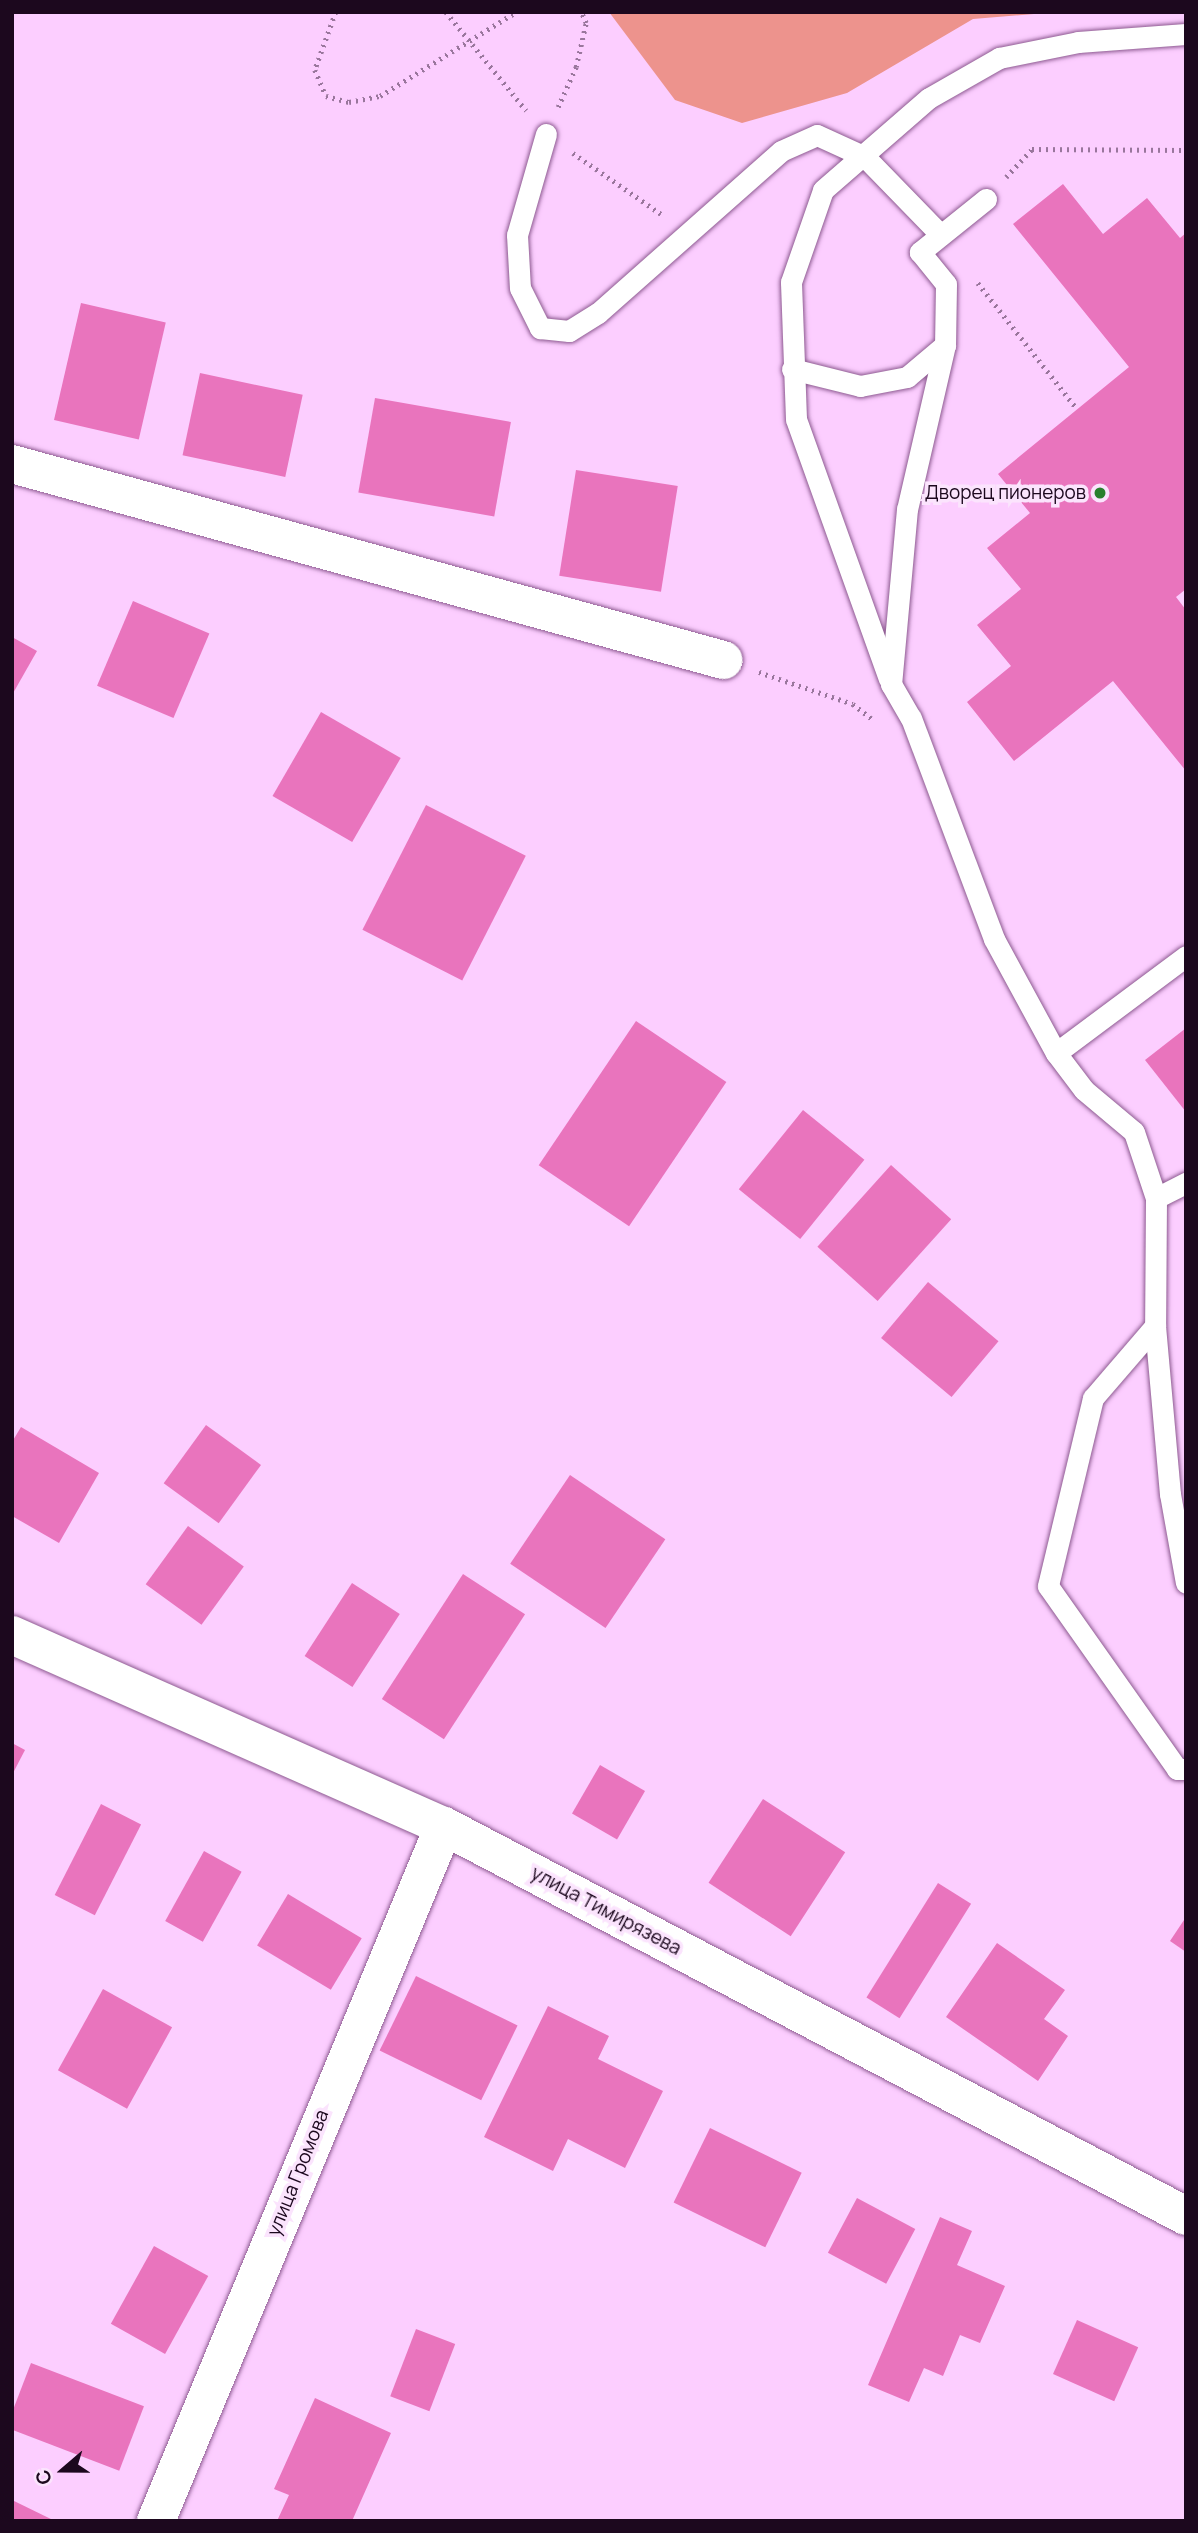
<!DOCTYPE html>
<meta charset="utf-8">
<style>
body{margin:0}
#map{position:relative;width:1198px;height:2533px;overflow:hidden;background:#fcceff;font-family:Manrope,sans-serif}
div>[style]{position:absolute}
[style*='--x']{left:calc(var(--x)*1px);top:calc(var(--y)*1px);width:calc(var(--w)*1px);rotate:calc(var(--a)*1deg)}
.green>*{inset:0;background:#ed938d}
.building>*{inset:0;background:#e974bd;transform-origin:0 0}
.path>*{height:4.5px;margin-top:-2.25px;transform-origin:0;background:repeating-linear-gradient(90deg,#99769c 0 2px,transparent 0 7px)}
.roads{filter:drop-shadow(0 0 2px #8d5a91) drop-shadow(0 0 2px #8d5a91)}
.lane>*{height:21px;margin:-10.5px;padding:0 10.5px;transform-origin:10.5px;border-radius:10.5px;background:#fff}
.street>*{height:38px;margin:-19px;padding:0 19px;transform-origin:19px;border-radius:19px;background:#fff}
.dots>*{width:19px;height:19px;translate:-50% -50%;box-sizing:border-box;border:4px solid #fbe4fd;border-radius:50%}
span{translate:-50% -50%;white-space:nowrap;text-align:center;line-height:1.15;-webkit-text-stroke:7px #fbe4fd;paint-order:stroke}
.poi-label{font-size:19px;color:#1c081e}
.right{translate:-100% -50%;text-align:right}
.street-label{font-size:19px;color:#1c081e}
.frame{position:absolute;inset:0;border:14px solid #1c081e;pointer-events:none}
.north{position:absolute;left:28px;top:2435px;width:70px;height:70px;-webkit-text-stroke:5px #fbe4fd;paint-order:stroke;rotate:250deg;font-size:19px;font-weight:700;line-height:28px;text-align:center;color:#1c081e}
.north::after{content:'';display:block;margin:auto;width:24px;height:32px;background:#1c081e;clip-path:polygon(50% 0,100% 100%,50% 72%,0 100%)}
</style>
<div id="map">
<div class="green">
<div style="clip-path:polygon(609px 12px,1058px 12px,973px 19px,847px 93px,742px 123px,675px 100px)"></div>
</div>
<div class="building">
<div style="clip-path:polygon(1063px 184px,1103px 234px,1147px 198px,1180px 238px,1186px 233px,1186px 589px,1176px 597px,1186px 610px,1186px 771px,1113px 681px,1014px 761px,967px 702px,1011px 666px,977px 625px,1021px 589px,987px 548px,1030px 513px,998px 474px,1129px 367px,1013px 224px)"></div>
<div style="left:81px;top:303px;width:87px;height:120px;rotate:13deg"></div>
<div style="left:200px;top:373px;width:105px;height:84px;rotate:12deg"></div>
<div style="left:375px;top:398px;width:138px;height:96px;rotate:10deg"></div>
<div style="left:576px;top:470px;width:103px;height:107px;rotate:9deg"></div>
<div style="left:133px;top:601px;width:83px;height:92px;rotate:23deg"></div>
<div style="clip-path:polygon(12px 637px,37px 651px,12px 695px)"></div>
<div style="left:321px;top:712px;width:92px;height:97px;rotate:30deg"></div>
<div style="left:426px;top:805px;width:112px;height:140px;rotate:27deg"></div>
<div style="left:636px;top:1021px;width:109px;height:174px;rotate:34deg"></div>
<div style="clip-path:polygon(1186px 1028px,1186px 1112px,1145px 1060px)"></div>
<div style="left:803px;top:1110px;width:79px;height:102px;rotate:39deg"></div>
<div style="left:891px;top:1165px;width:81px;height:110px;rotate:42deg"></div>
<div style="left:928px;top:1282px;width:92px;height:73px;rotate:40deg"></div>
<div style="left:206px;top:1425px;width:68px;height:72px;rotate:36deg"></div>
<div style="clip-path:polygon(21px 1427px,99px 1473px,59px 1543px,12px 1516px,12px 1442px)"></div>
<div style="left:570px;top:1475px;width:115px;height:107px;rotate:34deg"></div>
<div style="left:188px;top:1526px;width:69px;height:72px;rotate:36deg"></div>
<div style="left:463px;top:1574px;width:74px;height:149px;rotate:33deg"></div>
<div style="left:352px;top:1583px;width:57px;height:87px;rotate:33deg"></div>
<div style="clip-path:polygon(12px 1743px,25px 1750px,12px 1775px)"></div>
<div style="left:600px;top:1765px;width:52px;height:56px;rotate:30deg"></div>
<div style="left:763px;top:1799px;width:98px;height:100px;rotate:33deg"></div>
<div style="left:101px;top:1804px;width:45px;height:102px;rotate:27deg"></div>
<div style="left:204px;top:1851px;width:43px;height:80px;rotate:29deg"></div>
<div style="left:938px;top:1883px;width:39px;height:135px;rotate:32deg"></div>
<div style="left:288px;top:1894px;width:86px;height:60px;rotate:31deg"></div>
<div style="clip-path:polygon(1186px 1917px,1186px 1952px,1170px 1941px)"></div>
<div style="clip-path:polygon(997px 1943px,1065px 1990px,1044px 2019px,1068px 2036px,1038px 2081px,946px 2017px)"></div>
<div style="left:416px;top:1976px;width:113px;height:83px;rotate:26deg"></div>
<div style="left:103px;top:1989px;width:79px;height:93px;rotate:29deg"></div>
<div style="clip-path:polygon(548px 2006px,609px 2036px,598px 2059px,663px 2091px,625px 2168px,568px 2139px,553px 2171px,484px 2137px)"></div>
<div style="left:710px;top:2128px;width:102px;height:83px;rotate:26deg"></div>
<div style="left:857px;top:2198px;width:66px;height:62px;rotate:28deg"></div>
<div style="clip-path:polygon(940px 2217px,972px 2231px,957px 2265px,1005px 2286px,980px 2343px,960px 2335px,943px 2376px,924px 2368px,909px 2402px,868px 2385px)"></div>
<div style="left:154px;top:2246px;width:62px;height:89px;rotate:29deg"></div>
<div style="left:1077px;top:2320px;width:67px;height:59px;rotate:24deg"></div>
<div style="left:416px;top:2329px;width:42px;height:72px;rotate:21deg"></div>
<div style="left:31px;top:2363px;width:121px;height:69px;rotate:21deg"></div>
<div style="clip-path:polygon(315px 2398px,391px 2433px,352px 2521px,277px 2521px,289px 2495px,274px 2489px)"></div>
<div style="clip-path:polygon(12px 2500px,55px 2521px,12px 2521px)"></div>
</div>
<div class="path">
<div style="--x:336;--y:12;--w:62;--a:109.9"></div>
<div style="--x:315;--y:70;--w:28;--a:67"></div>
<div style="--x:326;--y:96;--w:24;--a:15"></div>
<div style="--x:349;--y:102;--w:32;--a:-11"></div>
<div style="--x:380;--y:96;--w:160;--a:-31.7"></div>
<div style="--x:446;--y:12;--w:127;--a:50.8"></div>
<div style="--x:558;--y:107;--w:44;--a:-65.8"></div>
<div style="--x:576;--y:67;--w:45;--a:-77.2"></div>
<div style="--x:586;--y:23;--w:12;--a:-114"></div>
<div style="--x:573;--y:153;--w:107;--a:34.7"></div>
<div style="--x:1006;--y:177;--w:38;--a:-47"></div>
<div style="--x:1032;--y:149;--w:154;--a:0.4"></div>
<div style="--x:978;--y:283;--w:160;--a:51.8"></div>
<div style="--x:759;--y:672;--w:99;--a:18.8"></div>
<div style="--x:853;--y:704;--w:24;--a:38"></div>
</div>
<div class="roads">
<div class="lane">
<div style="--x:546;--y:134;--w:105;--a:106"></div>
<div style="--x:517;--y:235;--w:53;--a:86.8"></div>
<div style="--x:520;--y:288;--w:45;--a:63.4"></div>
<div style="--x:540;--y:328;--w:29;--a:6"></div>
<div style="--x:569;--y:331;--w:34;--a:-32"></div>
<div style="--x:598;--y:313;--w:244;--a:-41.5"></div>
<div style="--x:781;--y:151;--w:39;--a:-24"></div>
<div style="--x:817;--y:135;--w:53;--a:24.6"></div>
<div style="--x:865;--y:157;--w:107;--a:45.8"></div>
<div style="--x:986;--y:199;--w:85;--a:141.2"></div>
<div style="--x:920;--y:252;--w:41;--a:50.9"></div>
<div style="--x:946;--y:284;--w:61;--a:90.9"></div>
<div style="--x:945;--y:345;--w:168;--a:103"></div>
<div style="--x:907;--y:509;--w:176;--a:95.2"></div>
<div style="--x:891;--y:684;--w:39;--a:60"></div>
<div style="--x:911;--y:718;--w:236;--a:69.4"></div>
<div style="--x:994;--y:939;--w:130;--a:61.5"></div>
<div style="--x:1056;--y:1053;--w:46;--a:52.9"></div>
<div style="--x:1084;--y:1090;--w:65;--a:40"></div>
<div style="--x:1134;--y:1132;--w:70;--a:71.6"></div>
<div style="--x:1156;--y:1198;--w:128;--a:90.4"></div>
<div style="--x:1155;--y:1326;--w:169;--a:84.9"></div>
<div style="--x:1170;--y:1494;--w:90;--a:79.8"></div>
<div style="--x:792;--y:369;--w:70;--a:14"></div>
<div style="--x:860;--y:386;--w:48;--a:-10.8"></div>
<div style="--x:907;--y:377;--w:50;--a:-40.1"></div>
<div style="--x:889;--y:679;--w:276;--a:-109.7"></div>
<div style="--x:796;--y:419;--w:137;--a:-92.1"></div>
<div style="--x:791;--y:282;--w:97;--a:-70.8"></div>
<div style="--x:823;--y:190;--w:140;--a:-41"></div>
<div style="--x:929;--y:98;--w:81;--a:-29.7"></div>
<div style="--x:999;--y:58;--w:81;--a:-11.4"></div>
<div style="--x:1078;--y:42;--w:108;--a:-4.2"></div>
<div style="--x:1056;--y:1053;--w:162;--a:-36.7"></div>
<div style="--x:1156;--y:1198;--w:34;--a:-27"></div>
<div style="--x:1155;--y:1326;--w:95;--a:130.7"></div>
<div style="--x:1093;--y:1398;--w:193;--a:103.5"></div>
<div style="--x:1048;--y:1586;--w:224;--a:54.8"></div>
<div style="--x:1177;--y:1769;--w:9;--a:0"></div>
</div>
<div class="street">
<div style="--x:12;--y:464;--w:738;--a:15.41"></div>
<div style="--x:12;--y:1635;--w:472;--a:23.9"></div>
<div style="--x:444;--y:1826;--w:838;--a:27.73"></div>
<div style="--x:156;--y:2521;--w:752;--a:-67.49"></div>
</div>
</div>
<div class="dots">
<div style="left:1100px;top:493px;background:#29802e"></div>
</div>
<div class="poi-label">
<span class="right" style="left:1086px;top:493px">Дворец пионеров</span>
</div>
<div class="street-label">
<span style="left:606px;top:1911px;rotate:28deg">улица Тимирязева</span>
<span style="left:298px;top:2173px;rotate:-68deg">улица Громова</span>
</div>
<div class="frame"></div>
<div class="north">С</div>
</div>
